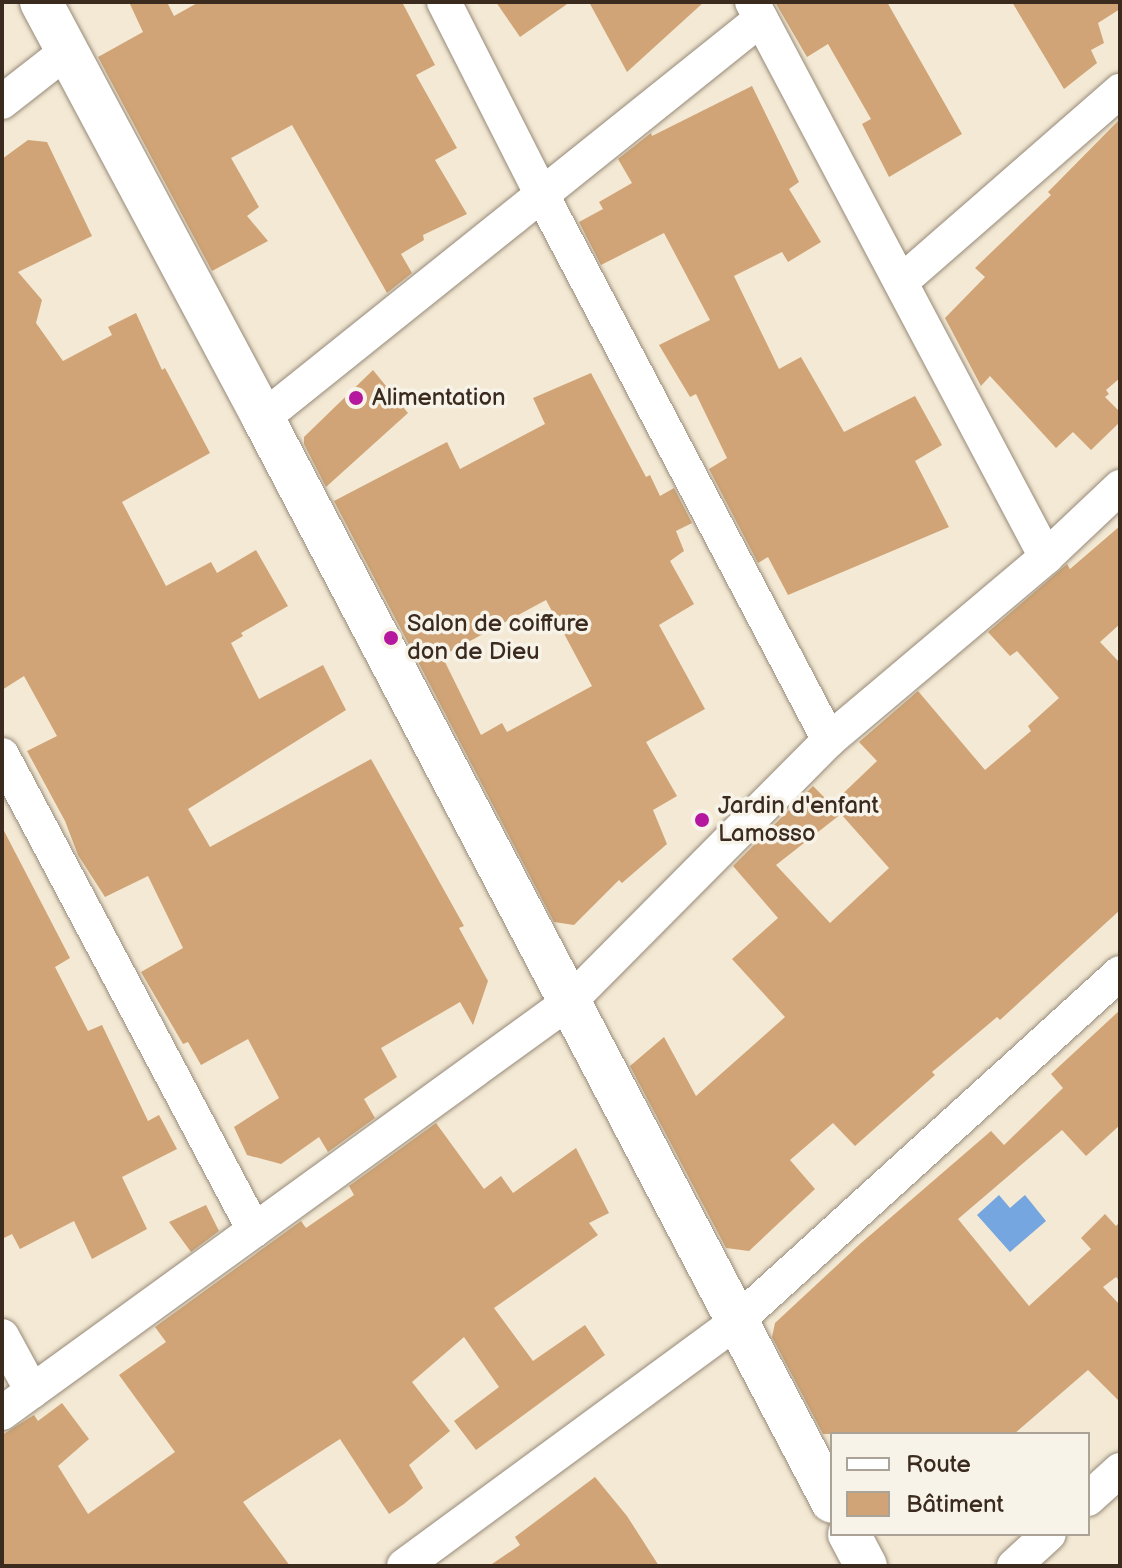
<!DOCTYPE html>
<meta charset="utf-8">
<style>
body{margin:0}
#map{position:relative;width:1122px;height:1568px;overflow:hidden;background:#f3e9d4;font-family:"Balsamiq Sans",sans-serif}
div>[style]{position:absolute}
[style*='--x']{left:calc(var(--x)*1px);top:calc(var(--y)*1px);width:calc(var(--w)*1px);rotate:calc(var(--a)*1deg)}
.water>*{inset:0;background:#75a6df}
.building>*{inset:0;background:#d0a476}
.roads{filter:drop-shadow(0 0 2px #978a79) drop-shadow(0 0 2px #978a79)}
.minor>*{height:34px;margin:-17px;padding:0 17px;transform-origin:17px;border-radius:17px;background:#fff}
.tertiary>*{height:42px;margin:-21px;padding:0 21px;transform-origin:21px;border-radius:21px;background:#fff}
.dots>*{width:22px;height:22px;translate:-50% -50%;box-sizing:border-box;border:4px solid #f7f3e8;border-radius:50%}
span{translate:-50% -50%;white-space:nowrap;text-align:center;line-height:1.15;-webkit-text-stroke:7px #f7f3e8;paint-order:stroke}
.poi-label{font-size:24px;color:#3b2a1e}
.left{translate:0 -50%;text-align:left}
.frame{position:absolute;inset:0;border:4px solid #3b2a1e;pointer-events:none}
.legend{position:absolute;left:830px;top:1432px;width:260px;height:104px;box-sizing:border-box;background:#f7f3e8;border:2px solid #aca397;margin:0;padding:10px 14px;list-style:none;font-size:24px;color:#3b2a1e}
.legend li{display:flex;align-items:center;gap:16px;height:40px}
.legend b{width:40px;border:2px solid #aca397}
</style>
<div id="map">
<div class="water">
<div style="clip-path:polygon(999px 1195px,1010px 1208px,1025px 1195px,1046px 1221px,1010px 1252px,977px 1215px)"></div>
</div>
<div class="building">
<div style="clip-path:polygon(129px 2px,167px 2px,174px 16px,199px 2px,402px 2px,435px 65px,416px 75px,457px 148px,435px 160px,467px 214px,423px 235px,424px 240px,401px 254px,412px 273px,387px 293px,292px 125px,231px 158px,259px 207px,247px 216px,268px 241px,212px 271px,98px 57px,143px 32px)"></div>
<div style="clip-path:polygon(496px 2px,570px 2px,520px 37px)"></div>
<div style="clip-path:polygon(589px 2px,704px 2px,627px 72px)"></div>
<div style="clip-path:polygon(775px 2px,887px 2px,962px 134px,889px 177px,862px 124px,871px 119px,828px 44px,807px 57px)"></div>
<div style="clip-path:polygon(1012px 2px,1120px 2px,1120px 9px,1098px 23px,1104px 43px,1091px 50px,1097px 63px,1064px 89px)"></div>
<div style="clip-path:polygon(752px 86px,799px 182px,789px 189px,821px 242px,788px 262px,782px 252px,734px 276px,779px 369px,801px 357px,844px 432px,915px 396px,942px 445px,915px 461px,949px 527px,788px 595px,768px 557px,758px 563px,709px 469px,727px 458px,696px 394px,690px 397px,659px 345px,710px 320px,664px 233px,601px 265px,579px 222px,603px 209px,599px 202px,632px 183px,618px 159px,651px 133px,652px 136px)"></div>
<div style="clip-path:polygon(1120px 119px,1120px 378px,1106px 390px,1109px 394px,1105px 397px,1120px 412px,1120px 422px,1091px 450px,1073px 432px,1056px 448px,990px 376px,981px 386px,945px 318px,985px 277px,975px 268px,1051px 195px,1048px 192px)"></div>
<div style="clip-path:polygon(28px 140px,47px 142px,92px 236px,18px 272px,42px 300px,36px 323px,63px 361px,112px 335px,108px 327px,136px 313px,162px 370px,165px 368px,210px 453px,122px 502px,166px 586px,211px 562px,217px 573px,256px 550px,288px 606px,241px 633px,243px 636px,231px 643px,259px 699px,323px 665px,346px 710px,188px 809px,210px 847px,371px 759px,464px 926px,459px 928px,488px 981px,473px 1025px,460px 1002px,381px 1048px,397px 1077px,364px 1099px,375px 1118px,328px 1152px,319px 1137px,281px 1164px,247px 1155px,234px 1127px,279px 1098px,248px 1039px,201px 1065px,188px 1042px,183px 1044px,141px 972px,183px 948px,148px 876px,105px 897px,78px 855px,65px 821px,27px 751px,57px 736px,24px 676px,2px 690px,2px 159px)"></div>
<div style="clip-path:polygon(373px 370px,408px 413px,326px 487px,304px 444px,304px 437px)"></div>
<div style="clip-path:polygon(evenodd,591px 373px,646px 477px,650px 475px,660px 496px,674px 488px,692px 523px,676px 531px,684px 551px,670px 561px,694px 604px,659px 625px,705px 709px,646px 742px,677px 796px,653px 810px,667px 844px,622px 883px,619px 880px,574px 925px,554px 922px,334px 501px,447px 442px,460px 469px,545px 424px,533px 398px,591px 373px,546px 600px,592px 686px,507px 732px,502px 723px,481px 735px,442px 656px,546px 600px)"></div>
<div style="clip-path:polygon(1120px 526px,1120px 624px,1100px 642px,1120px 663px,1120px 910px,1000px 1020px,997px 1017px,932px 1072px,935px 1075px,855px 1146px,833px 1123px,790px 1160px,815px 1189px,749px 1251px,726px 1248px,630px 1066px,664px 1037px,696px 1096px,785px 1017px,732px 959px,778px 918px,733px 866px,813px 786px,841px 814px,776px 865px,830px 923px,889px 868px,832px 804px,877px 761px,859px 742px,918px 691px,985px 770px,1031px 731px,1028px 726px,1059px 698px,1017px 651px,1010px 656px,988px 632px,1067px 564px,1070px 569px)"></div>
<div style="clip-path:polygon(2px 827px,70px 958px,55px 967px,88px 1031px,102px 1025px,148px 1121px,159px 1115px,177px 1149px,122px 1177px,147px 1229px,92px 1259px,74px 1221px,20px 1249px,12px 1234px,2px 1239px)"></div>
<div style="clip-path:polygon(1120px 1010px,1120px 1125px,1086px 1156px,1062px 1130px,958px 1219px,1029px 1306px,1091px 1249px,1081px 1238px,1105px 1214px,1116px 1226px,1120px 1222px,1120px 1282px,1116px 1277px,1103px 1287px,1120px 1305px,1120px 1402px,1088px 1370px,1014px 1434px,823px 1434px,772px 1337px,775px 1323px,860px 1244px,991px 1131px,1004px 1145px,1063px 1088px,1051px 1074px)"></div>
<div style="clip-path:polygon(436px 1123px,484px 1189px,501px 1176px,513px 1193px,576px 1148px,609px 1213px,589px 1223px,598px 1235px,494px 1308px,533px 1361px,585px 1325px,605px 1355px,476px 1450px,454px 1421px,499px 1387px,464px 1337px,412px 1382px,450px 1431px,409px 1465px,423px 1488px,404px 1504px,389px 1514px,340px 1439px,243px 1502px,290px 1566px,2px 1566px,2px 1435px,34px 1415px,38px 1421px,62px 1403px,89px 1439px,58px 1466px,88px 1514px,175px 1452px,119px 1375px,166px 1342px,155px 1327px,301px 1221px,306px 1228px,354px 1195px,349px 1186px)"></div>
<div style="clip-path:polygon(206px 1205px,219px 1231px,191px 1252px,169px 1222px)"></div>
<div style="clip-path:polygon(595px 1477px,627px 1516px,659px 1566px,489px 1566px,520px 1545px,515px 1537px)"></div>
</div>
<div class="roads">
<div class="minor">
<div style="--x:444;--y:2;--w:216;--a:63.1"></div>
<div style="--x:542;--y:195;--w:616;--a:62.23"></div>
<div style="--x:752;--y:2;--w:628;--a:62.09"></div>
<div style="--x:2;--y:102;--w:83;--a:-38.1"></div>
<div style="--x:901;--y:282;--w:291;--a:-41.1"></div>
<div style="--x:263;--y:418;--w:638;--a:-38.7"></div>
<div style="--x:2;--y:755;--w:538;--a:62.05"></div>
<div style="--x:2;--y:1336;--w:63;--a:61.4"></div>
<div style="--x:2;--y:1413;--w:700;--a:-35.94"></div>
<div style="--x:569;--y:1002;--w:369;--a:-45.2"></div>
<div style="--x:829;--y:740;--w:284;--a:-40.1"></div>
<div style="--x:1046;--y:557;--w:102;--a:-43.4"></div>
<div style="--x:1088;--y:1499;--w:43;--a:-42.2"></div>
<div style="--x:404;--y:1566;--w:413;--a:-36.3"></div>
<div style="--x:737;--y:1321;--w:517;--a:-42.26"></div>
<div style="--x:1014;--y:1566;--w:47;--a:-42.4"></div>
</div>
<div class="tertiary">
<div style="--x:41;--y:2;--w:472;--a:61.9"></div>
<div style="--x:263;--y:418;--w:1224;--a:62.3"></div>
<div style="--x:849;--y:1534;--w:36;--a:62"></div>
</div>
</div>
<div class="dots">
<div style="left:356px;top:398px;background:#b5179e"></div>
<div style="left:391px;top:638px;background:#b5179e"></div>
<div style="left:702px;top:820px;background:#b5179e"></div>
</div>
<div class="poi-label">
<span class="left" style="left:372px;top:398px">Alimentation</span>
<span class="left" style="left:407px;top:638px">Salon de coiffure<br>don de Dieu</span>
<span class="left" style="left:718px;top:820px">Jardin d'enfant<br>Lamosso</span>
</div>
<div class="frame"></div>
<ul class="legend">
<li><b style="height:10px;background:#fff"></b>Route</li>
<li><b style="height:22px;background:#d0a476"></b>Bâtiment</li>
</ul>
</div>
